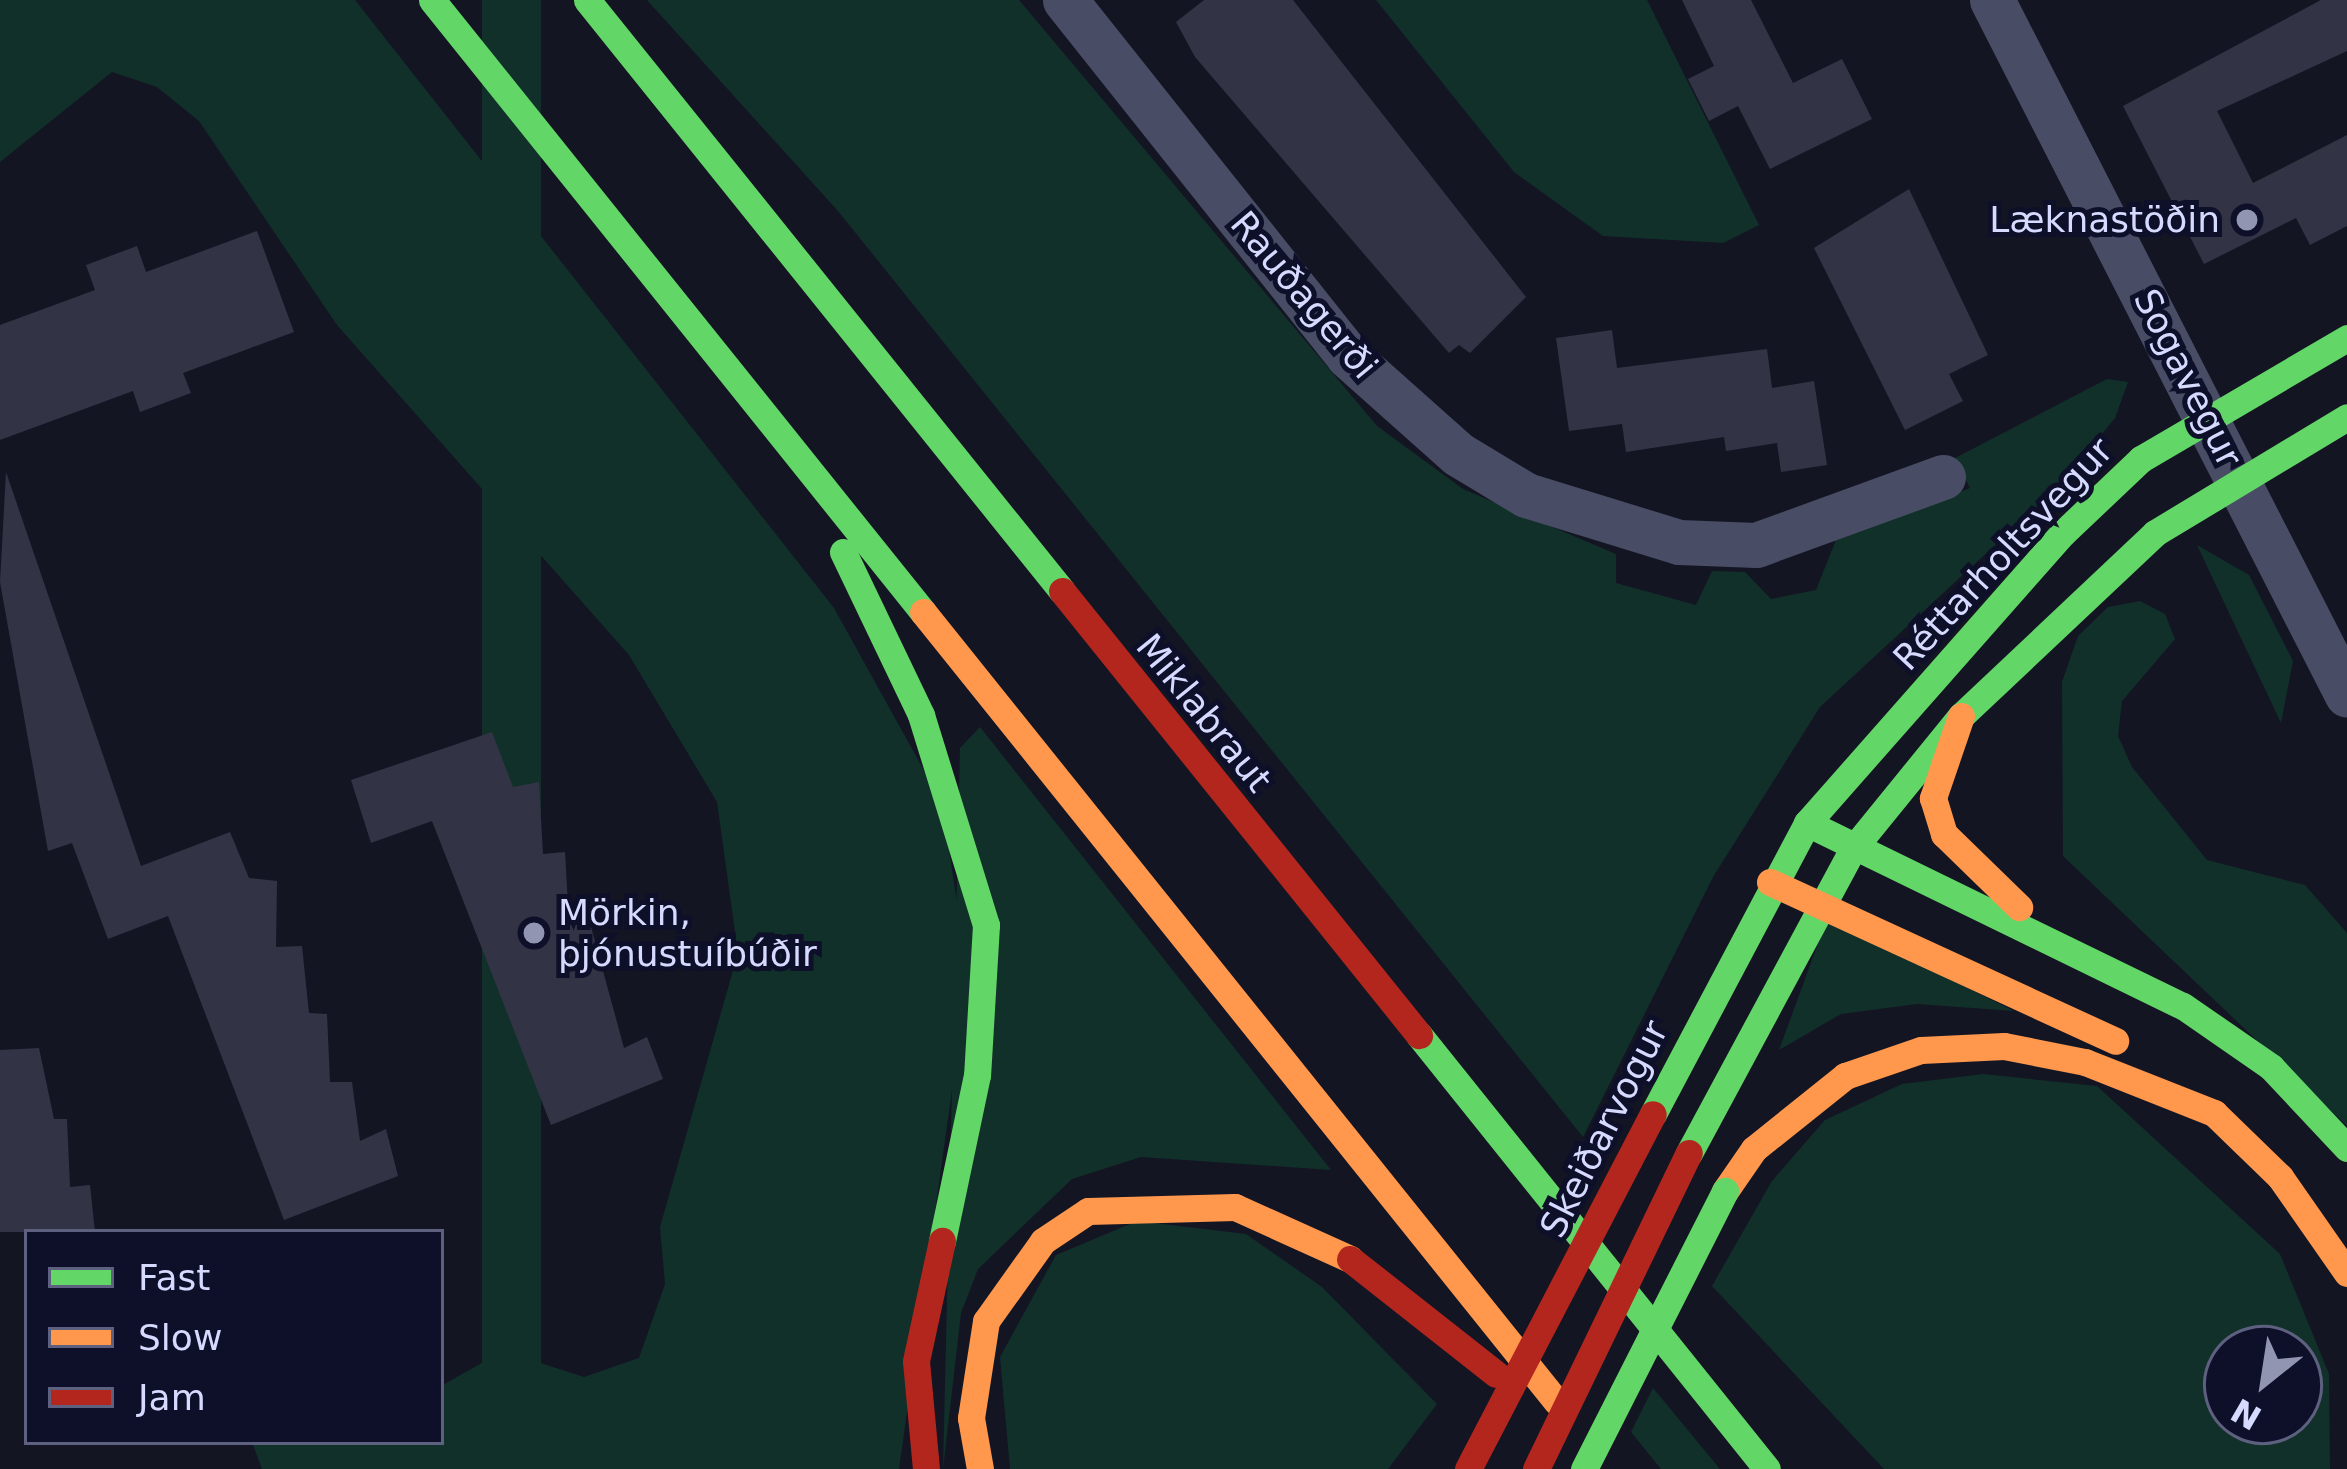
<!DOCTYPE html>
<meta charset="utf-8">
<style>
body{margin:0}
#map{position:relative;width:2347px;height:1469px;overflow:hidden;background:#141523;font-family:"DejaVu Sans",sans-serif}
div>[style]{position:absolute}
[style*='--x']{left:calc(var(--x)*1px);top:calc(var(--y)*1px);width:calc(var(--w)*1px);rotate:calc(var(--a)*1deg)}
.green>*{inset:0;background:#11302a;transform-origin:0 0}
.building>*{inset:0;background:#323345}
.street>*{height:45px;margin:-22.5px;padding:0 22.5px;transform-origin:22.5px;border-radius:22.5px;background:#484c64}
.fast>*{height:27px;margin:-13.5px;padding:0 13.5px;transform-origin:13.5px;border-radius:13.5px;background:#63d668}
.slow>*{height:27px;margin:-13.5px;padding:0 13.5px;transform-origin:13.5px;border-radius:13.5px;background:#ff974d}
.jam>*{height:27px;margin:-13.5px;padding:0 13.5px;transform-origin:13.5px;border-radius:13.5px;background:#b3261e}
.fast-bridge>*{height:27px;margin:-13.5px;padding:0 13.5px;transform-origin:13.5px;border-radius:13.5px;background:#63d668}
.jam-bridge>*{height:27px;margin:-13.5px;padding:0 13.5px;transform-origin:13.5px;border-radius:13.5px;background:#b3261e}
.dots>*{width:33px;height:33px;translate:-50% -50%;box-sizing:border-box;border:6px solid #0e0f29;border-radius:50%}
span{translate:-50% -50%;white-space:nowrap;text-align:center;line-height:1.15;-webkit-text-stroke:10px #0e0f29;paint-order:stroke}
.poi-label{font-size:36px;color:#d6daff}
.right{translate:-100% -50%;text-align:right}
.left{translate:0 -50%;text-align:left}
.street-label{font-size:36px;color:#d6daff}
.legend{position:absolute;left:24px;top:1229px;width:420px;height:216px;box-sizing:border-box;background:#0e0f29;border:3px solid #5e607f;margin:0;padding:15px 21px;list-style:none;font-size:36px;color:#d6daff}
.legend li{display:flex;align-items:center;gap:24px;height:60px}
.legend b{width:60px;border:3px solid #5e607f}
.north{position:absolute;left:2203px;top:1325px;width:120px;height:120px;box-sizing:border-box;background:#0e0f29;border:3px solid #5e607f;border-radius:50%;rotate:210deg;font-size:33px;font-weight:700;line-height:48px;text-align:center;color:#d6daff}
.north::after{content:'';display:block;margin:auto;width:42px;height:54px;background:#9295b2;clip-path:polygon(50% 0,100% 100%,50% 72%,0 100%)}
</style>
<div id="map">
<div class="green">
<div style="clip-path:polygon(0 0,355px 0,834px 608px,942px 803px,968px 976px,899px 1469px,262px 1469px,252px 1442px,441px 1442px,441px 1386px,503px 1351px,584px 1377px,639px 1358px,665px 1284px,660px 1227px,738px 953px,717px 802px,629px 655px,337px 325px,199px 121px,157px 87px,112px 72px,0 162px)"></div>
<div style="left:482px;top:0;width:59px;height:1650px"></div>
<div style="clip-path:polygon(647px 0,1019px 0,1377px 426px,1463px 489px,1616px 554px,1616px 583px,1696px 605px,1712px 571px,1745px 572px,1771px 599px,1816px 590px,1836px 540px,1970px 488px,1955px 458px,2107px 379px,2128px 382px,2115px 418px,2060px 485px,1820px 707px,1713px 877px,1583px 1137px,838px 211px)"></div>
<div style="clip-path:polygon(1376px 0,1647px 0,1759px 225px,1723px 243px,1603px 236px,1514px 172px)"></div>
<div style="clip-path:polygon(2197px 545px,2249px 575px,2293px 661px,2281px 723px)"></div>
<div style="clip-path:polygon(2140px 601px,2165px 614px,2175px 639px,2122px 701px,2118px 736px,2132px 767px,2207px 860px,2305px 885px,2347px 933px,2347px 1126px,2063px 856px,2062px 682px,2078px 636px,2108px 607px)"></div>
<div style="clip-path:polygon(980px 727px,1331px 1170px,1141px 1157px,1072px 1179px,978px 1269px,961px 1313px,943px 1469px,960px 748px)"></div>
<div style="clip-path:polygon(1827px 919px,2014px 1011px,1917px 1004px,1841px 1014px,1779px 1050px)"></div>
<div style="clip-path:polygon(evenodd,1983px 1074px,2097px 1086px,2280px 1254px,2329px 1374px,2330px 1469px,1884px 1469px,1712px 1286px,1772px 1181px,1825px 1120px,1902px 1084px,1983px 1074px,2227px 1349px,2299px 1349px,2299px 1421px,2227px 1421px,2227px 1349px)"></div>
<div style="clip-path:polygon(1137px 1221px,1246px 1234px,1322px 1287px,1437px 1404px,1388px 1469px,1010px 1469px,1000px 1357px,1056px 1255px)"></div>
<div style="clip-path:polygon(1653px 1388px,1720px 1469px,1661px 1469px,1631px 1432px)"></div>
</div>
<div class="building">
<div style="clip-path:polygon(1204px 0,1293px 0,1526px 297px,1470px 353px,1459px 345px,1449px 353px,1195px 57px,1176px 22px)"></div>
<div style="clip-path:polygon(1682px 0,1751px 0,1793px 83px,1842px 59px,1872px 119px,1770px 169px,1738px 106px,1709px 121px,1688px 79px,1714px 66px)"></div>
<div style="clip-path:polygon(2321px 0,2347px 0,2347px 51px,2217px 111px,2253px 183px,2347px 135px,2347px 226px,2310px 245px,2296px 218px,2204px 264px,2123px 106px)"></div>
<div style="clip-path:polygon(1909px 189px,1988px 355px,1949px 374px,1963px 401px,1905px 430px,1814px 248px)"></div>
<div style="clip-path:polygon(257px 231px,294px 332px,183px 373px,191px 393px,140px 412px,133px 391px,0 440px,0 325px,95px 290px,86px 265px,137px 246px,146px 272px)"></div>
<div style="clip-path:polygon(1612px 330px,1617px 368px,1767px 349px,1772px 388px,1814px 381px,1827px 465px,1781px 472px,1777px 443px,1726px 451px,1724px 437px,1626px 452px,1622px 424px,1569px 431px,1556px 338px)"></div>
<div style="clip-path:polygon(6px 472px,141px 866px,230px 832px,249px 878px,277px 881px,276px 947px,302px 946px,309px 1013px,327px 1014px,330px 1082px,352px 1082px,360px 1141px,386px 1129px,398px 1176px,284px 1220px,168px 916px,108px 939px,72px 843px,48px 851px,0 582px)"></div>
<div style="clip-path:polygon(492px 732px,513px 787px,539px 782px,543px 854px,565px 852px,569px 922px,590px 923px,624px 1048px,647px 1037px,663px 1079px,551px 1125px,432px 821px,371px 843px,351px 780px)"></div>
<div style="clip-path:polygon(39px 1048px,54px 1119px,67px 1119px,70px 1187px,90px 1185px,95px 1232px,0 1232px,0 1050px)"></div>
</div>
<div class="street">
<div style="--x:1065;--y:0;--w:455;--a:51.5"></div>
<div style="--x:1348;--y:356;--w:147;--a:41.7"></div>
<div style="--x:1458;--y:454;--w:79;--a:31.1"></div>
<div style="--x:1526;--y:495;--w:160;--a:17.1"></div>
<div style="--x:1679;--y:542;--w:77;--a:2.2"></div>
<div style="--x:1756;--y:545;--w:199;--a:-20"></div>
<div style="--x:1992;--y:0;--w:780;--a:62.94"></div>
</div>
<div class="fast">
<div style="--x:432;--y:0;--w:785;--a:51.26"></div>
<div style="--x:587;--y:0;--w:758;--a:51.21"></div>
<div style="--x:843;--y:552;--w:181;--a:64.4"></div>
<div style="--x:921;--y:715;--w:220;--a:72.8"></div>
<div style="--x:986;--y:925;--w:150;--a:93.4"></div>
<div style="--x:977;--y:1075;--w:170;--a:101.9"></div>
<div style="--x:1807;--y:823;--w:418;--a:26"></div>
<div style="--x:2183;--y:1006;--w:107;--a:34.7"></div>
<div style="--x:2271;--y:1067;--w:111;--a:46.8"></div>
<div style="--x:1419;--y:1035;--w:556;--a:51.28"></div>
<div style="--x:1653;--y:1114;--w:329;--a:-62.1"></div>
<div style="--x:1807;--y:823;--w:387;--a:-48.6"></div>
<div style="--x:2063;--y:533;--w:108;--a:-43.5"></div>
<div style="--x:2141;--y:459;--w:239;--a:-30.4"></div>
<div style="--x:1689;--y:1153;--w:344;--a:-61.7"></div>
<div style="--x:1852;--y:850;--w:173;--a:-50.9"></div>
<div style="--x:1961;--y:716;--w:267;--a:-43.3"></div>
<div style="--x:2155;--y:533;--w:224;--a:-31.1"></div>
</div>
<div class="slow">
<div style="--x:923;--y:612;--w:1012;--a:51.26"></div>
<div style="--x:1961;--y:716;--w:87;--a:108.9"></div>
<div style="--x:1933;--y:798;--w:38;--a:73"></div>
<div style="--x:1944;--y:834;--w:105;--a:44.2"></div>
<div style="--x:1770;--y:882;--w:380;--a:24.7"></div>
<div style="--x:1725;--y:1191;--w:51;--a:-55.4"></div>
<div style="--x:1754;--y:1149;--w:117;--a:-38.7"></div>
<div style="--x:1845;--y:1076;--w:80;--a:-18.9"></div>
<div style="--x:1921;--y:1050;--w:83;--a:-2.8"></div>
<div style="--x:2004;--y:1046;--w:83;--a:11.2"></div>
<div style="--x:2085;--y:1062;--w:139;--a:21.6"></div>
<div style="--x:2214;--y:1113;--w:92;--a:44.1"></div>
<div style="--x:2280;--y:1177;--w:117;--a:55.1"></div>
<div style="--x:980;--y:1469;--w:52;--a:-100"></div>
<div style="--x:971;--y:1418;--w:98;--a:-81.2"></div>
<div style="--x:986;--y:1321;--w:98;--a:-54.5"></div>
<div style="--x:1043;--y:1241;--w:54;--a:-33.7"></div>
<div style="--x:1088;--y:1211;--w:147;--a:-1.6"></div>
<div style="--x:1235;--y:1207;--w:126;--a:24.3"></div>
</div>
<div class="jam">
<div style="--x:1062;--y:591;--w:570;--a:51.2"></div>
<div style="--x:1350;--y:1259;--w:186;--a:38.2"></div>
<div style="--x:926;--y:1469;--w:108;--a:-95.3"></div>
<div style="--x:916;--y:1361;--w:123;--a:-77.8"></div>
</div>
<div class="fast-bridge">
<div style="--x:1584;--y:1469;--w:312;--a:-63.1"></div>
</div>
<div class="jam-bridge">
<div style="--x:1468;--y:1469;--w:400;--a:-62.5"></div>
<div style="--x:1536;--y:1469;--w:351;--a:-64.2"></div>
</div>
<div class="dots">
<div style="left:2247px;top:220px;background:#9295b2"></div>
<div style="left:534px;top:933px;background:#9295b2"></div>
</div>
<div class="poi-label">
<span class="right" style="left:2220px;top:220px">Læknastöðin</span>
<span class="left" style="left:558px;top:933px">Mörkin,<br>þjónustuíbúðir</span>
</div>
<div class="street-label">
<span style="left:1304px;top:295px;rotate:50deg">Rauðagerði</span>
<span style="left:2188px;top:378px;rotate:63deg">Sogavegur</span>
<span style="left:2003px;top:554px;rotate:-47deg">Réttarholtsvegur</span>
<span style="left:1204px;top:713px;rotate:51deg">Miklabraut</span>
<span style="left:1604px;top:1129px;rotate:-63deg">Skeiðarvogur</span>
</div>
<ul class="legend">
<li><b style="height:15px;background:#63d668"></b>Fast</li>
<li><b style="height:15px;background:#ff974d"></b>Slow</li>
<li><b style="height:15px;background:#b3261e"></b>Jam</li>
</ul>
<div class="north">N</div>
</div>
